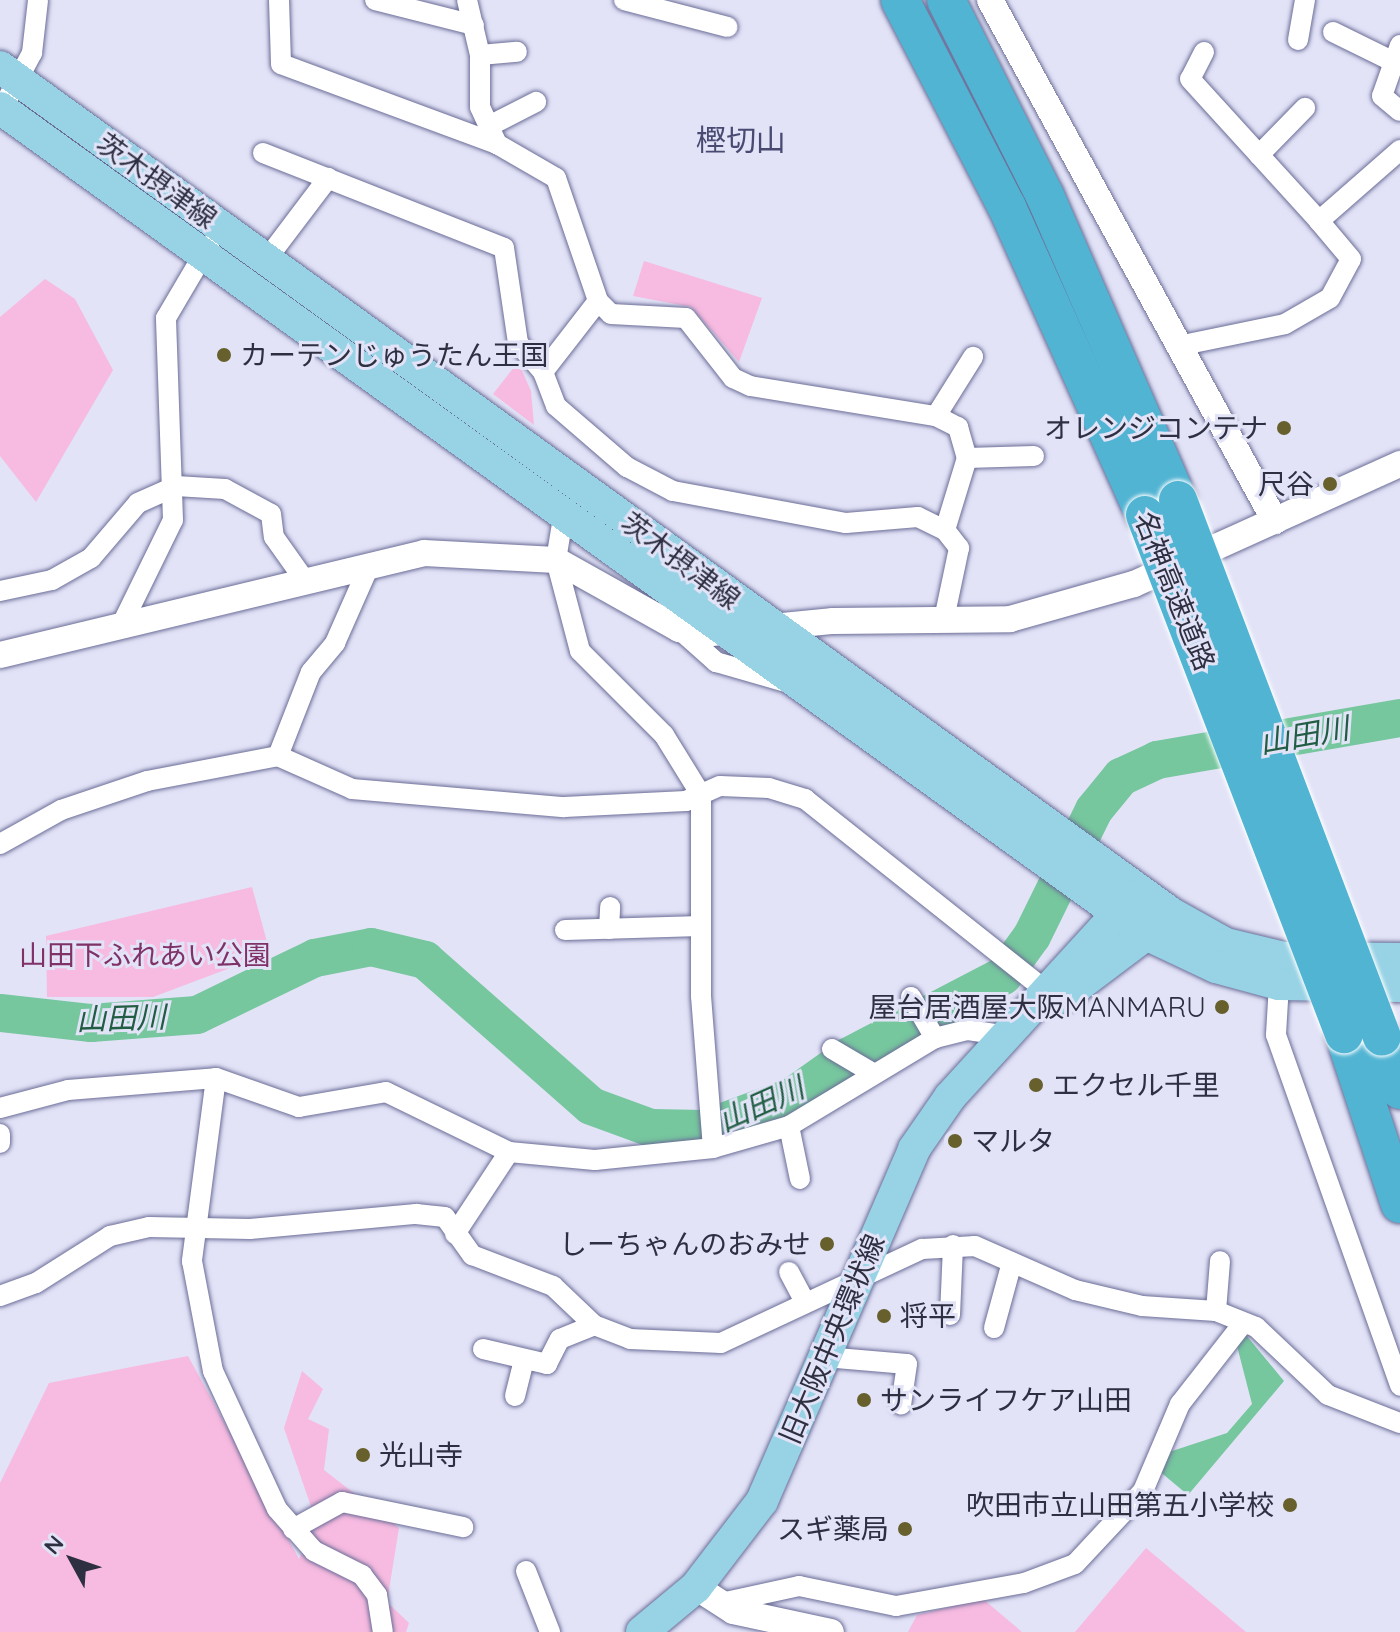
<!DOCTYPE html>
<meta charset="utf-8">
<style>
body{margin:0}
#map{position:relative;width:1400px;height:1632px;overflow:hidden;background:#e2e3f7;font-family:Quicksand,"Noto Sans JP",sans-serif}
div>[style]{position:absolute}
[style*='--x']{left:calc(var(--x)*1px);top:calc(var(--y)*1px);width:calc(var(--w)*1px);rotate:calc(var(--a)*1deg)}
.green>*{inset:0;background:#f7bae0}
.water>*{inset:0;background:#76c69e}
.river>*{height:38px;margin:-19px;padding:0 19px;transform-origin:19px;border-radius:19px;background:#76c69e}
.roads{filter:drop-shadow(0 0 2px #6b6d97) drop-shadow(0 0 2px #6b6d97)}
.minor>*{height:20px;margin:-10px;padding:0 10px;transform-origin:10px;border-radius:10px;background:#fff}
.tertiary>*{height:26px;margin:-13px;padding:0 13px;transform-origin:13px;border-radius:13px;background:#fff}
.primary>*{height:32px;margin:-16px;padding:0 16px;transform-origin:16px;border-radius:16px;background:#97d2e5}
.motorway>*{height:38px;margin:-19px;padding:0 19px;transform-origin:19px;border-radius:19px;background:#51b4d3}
.bridges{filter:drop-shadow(0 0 2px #fff) drop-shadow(0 0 2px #fff)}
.motorway-bridge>*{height:38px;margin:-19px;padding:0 19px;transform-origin:19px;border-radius:19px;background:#51b4d3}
.dots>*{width:22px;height:22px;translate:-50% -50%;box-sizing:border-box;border:4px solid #e2e3f7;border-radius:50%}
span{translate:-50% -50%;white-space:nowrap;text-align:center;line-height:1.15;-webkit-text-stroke:6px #e2e3f7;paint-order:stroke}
.street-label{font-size:28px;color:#2e2f41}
.poi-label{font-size:28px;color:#2e2f41}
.left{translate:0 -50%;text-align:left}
.right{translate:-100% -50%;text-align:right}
.park-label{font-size:28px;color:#803168}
.neighbourhood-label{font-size:30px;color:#484a71}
.water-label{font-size:30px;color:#215d43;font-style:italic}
.north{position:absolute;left:32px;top:1520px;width:80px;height:80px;-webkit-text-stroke:6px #e2e3f7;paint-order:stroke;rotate:310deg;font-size:22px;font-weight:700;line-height:32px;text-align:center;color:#2e2f41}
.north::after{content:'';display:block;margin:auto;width:28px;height:36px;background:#2e2f41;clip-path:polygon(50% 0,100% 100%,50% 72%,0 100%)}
</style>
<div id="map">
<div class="green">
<div style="clip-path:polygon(644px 261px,762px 298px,739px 362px,691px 307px,633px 296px)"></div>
<div style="clip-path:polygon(45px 279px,75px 299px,113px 370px,36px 502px,0 456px,0 317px)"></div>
<div style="clip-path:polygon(518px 362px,531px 391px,534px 425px,493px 394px)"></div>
<div style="clip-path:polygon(252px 887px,270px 953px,153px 997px,47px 997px,46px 936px)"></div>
<div style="clip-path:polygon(188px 1356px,299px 1559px,317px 1524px,284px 1428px,302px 1371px,323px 1389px,308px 1419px,329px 1429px,324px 1470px,399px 1528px,387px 1602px,409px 1623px,406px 1632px,0 1632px,0 1483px,49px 1383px)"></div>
<div style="clip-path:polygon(1146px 1548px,1246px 1632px,1075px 1632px)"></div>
<div style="clip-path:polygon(983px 1599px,1022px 1632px,908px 1632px,917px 1615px)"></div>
</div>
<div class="water">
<div style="clip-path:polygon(1246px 1335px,1284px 1381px,1188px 1495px,1158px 1470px,1166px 1453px,1227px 1433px,1252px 1404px,1237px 1346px)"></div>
</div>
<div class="river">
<div style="--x:0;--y:1013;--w:92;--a:6.3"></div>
<div style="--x:91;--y:1023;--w:106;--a:-4.3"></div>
<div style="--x:197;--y:1015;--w:131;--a:-25.8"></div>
<div style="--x:315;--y:958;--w:57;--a:-11.1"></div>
<div style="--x:371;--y:947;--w:56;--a:13.5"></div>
<div style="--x:425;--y:960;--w:221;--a:41.3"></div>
<div style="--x:591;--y:1106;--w:64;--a:20.1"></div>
<div style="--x:651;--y:1128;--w:53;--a:1.1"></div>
<div style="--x:704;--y:1129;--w:95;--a:-20.3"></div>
<div style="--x:793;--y:1096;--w:69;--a:-35.5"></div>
<div style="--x:849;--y:1056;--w:174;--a:-27.5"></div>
<div style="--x:1003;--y:976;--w:49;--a:-54.1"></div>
<div style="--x:1032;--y:936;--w:140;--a:-63.8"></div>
<div style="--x:1094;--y:810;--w:43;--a:-50.7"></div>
<div style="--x:1121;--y:777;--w:40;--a:-25"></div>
<div style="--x:1157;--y:760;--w:247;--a:-9.8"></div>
</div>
<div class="roads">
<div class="minor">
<div style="--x:279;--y:0;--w:64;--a:88.2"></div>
<div style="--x:281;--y:64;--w:230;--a:20.3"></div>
<div style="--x:375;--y:0;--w:102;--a:14.2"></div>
<div style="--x:467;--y:0;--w:57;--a:76.7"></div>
<div style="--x:480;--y:55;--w:52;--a:90"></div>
<div style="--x:480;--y:107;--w:41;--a:65.3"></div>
<div style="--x:497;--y:144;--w:68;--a:30"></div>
<div style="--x:556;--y:178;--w:130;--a:71.1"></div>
<div style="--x:598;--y:301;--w:90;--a:127.8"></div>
<div style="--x:543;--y:372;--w:36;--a:69"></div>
<div style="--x:556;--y:406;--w:94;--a:40.7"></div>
<div style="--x:627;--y:467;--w:52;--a:27.6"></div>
<div style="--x:673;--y:491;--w:176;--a:10.5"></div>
<div style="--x:846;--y:523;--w:72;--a:-4.8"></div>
<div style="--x:918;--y:517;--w:30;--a:26"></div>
<div style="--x:945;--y:530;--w:23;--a:52"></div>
<div style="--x:959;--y:548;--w:73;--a:101.9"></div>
<div style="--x:624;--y:0;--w:107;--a:14.6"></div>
<div style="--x:1333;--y:32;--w:68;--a:26.2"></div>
<div style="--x:1298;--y:40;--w:41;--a:-80.1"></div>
<div style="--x:1400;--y:45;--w:54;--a:109.4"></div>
<div style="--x:1382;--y:96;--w:23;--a:40"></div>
<div style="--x:1204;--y:52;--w:30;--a:117"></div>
<div style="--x:1190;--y:79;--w:192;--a:47.7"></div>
<div style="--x:480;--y:55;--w:37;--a:-5"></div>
<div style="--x:2;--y:109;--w:64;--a:-61.8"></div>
<div style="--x:32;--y:53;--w:53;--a:-83.5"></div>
<div style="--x:489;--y:126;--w:53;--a:-27.1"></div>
<div style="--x:263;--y:153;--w:259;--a:21.5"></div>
<div style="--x:504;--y:248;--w:96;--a:81.6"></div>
<div style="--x:518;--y:343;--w:38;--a:49"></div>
<div style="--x:1259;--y:155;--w:66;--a:-45.6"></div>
<div style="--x:266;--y:260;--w:103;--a:-52.9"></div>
<div style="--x:598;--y:301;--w:18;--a:45"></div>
<div style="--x:611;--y:314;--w:75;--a:3.1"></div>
<div style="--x:686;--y:318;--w:76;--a:51.9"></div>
<div style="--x:733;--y:378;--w:19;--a:25"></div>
<div style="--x:750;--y:386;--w:188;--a:9.2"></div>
<div style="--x:936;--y:416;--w:25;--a:27"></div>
<div style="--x:958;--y:427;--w:32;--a:74"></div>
<div style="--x:967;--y:458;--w:75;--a:107"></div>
<div style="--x:1183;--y:345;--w:104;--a:-11.6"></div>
<div style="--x:1285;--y:324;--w:52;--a:-30"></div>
<div style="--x:1330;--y:298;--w:44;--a:-61.7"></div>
<div style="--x:1351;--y:259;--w:50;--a:-130.1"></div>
<div style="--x:1319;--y:221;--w:108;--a:-41.2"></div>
<div style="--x:936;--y:416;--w:70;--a:-57.9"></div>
<div style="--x:967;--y:458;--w:67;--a:-1.7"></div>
<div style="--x:564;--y:512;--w:49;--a:99.5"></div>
<div style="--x:556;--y:560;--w:94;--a:75.2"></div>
<div style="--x:580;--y:651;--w:119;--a:45"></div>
<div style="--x:664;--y:735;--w:70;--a:58.3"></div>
<div style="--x:701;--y:795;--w:201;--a:90"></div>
<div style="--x:701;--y:996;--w:152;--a:85.5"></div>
<div style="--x:0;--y:591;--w:53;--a:-11.9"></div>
<div style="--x:52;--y:580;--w:45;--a:-29.4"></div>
<div style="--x:91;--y:558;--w:72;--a:-49.5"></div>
<div style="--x:138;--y:503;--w:42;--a:-24.1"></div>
<div style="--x:176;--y:486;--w:49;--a:3.5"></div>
<div style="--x:225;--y:489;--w:52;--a:28.5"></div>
<div style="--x:271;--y:514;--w:23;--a:83"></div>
<div style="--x:274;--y:537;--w:50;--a:54.7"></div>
<div style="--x:122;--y:624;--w:116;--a:-63.9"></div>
<div style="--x:173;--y:520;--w:202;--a:-92"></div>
<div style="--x:166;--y:318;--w:85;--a:-59.5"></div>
<div style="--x:679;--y:629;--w:50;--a:41.7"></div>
<div style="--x:716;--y:662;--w:83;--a:16"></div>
<div style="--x:278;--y:756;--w:90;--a:-68.6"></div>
<div style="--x:311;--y:672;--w:38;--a:-50"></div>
<div style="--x:335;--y:643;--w:86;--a:-66.1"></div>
<div style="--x:0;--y:844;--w:70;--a:-29.1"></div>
<div style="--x:61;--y:810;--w:91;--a:-18.6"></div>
<div style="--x:147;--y:781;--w:133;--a:-10.8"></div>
<div style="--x:278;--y:756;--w:81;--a:24"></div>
<div style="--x:352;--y:789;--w:213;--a:4.9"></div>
<div style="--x:564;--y:807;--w:122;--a:-2.8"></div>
<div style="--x:686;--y:801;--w:37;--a:-24"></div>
<div style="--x:720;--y:786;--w:49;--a:2.3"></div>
<div style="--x:769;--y:788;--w:38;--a:17"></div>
<div style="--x:805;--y:799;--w:313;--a:38.5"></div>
<div style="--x:609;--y:929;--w:22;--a:-87"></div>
<div style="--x:565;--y:930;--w:136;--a:-1.7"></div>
<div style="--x:1279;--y:984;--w:51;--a:93.4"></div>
<div style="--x:1276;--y:1035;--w:372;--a:70.5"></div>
<div style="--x:911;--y:997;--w:48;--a:59.7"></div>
<div style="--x:832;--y:1049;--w:45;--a:30.5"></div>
<div style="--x:216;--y:1078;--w:185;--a:97.5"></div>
<div style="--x:192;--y:1261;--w:112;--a:79.2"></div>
<div style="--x:213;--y:1371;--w:152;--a:65.1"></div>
<div style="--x:277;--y:1509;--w:56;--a:48.6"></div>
<div style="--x:314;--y:1551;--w:54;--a:26.6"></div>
<div style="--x:362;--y:1575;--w:25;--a:53"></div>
<div style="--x:377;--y:1595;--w:37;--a:81"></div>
<div style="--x:0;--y:1108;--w:70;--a:-14.8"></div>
<div style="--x:68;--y:1090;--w:148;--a:-4.6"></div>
<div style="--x:216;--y:1078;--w:88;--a:19.3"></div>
<div style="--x:299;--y:1107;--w:88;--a:-9.8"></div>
<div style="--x:386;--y:1092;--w:137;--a:26"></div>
<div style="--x:509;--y:1152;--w:86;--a:5.3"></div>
<div style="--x:595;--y:1160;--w:119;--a:-5.8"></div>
<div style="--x:713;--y:1148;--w:79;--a:-16.1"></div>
<div style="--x:789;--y:1126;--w:170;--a:-31.1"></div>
<div style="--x:935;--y:1038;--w:34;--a:-14"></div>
<div style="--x:968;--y:1030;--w:40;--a:8.5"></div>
<div style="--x:789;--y:1126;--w:54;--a:78.3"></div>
<div style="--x:0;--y:1134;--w:9;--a:90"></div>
<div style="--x:455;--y:1234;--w:98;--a:-56.6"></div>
<div style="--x:789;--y:1272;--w:30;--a:62"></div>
<div style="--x:0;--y:1296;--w:38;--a:-20"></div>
<div style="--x:36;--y:1283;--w:88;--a:-32.4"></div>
<div style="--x:110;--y:1236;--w:40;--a:-13"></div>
<div style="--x:149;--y:1227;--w:101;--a:1.1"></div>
<div style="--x:250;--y:1229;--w:167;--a:-5.2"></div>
<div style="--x:416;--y:1214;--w:29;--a:6"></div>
<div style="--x:445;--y:1217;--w:47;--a:54.6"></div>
<div style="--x:472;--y:1255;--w:87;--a:20.9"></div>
<div style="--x:553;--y:1286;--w:57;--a:43.6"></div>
<div style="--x:594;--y:1325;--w:39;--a:21"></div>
<div style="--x:630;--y:1339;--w:91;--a:2.5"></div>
<div style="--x:721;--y:1343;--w:222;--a:-25.1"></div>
<div style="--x:922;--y:1249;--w:53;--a:-3.2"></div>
<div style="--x:975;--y:1246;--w:109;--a:23.7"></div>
<div style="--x:1075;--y:1290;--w:69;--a:13.4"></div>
<div style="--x:1142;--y:1306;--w:74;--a:3.9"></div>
<div style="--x:1216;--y:1311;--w:43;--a:21.8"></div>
<div style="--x:1256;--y:1327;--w:99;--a:43.4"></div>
<div style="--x:1328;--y:1395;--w:77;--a:21.3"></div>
<div style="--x:1216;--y:1311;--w:50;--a:-85.4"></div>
<div style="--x:950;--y:1315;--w:70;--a:-87.5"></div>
<div style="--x:994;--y:1328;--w:68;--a:-74.7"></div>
<div style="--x:483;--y:1349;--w:66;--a:13.2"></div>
<div style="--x:547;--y:1364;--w:28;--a:-63"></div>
<div style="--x:560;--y:1339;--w:37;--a:-22"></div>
<div style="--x:825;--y:1357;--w:82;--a:4.9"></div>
<div style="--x:907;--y:1364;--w:41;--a:98.3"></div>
<div style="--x:515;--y:1396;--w:38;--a:-76"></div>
<div style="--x:293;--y:1529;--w:56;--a:-28.9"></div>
<div style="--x:342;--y:1502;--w:124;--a:11.7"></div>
<div style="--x:526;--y:1571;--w:66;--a:68.5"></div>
<div style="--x:721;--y:1603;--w:80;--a:-12.3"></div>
<div style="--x:799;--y:1586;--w:99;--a:11.7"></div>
<div style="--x:896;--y:1606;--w:130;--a:-10.2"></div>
<div style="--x:1024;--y:1583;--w:54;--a:-20.4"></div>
<div style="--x:1075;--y:1564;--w:100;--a:-47"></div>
<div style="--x:1143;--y:1491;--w:95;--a:-67"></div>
<div style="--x:1180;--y:1404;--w:99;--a:-52"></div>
</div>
<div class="tertiary">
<div style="--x:990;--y:0;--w:594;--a:61.32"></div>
<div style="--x:0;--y:655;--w:436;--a:-13.5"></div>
<div style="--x:424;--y:553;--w:132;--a:3"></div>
<div style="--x:556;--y:560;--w:141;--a:29.3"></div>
<div style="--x:679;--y:629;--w:24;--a:12"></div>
<div style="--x:702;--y:634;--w:132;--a:-5.7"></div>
<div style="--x:833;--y:621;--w:177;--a:-0.6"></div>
<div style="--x:1010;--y:619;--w:129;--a:-15.8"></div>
<div style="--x:1134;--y:584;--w:292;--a:-24.3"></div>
<div style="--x:696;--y:1587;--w:44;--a:33"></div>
<div style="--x:733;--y:1611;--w:100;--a:12.1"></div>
</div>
<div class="primary">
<div style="--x:0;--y:67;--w:1446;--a:35.86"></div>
<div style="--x:1172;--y:914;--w:62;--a:29.1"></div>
<div style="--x:1226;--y:944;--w:60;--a:13.6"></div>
<div style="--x:1284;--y:958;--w:116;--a:0.5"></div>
<div style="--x:0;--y:108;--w:1415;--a:35.77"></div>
<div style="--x:1148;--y:935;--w:75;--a:25.2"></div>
<div style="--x:1216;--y:967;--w:65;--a:15.1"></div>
<div style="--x:1279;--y:984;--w:121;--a:0.9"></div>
<div style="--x:1063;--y:997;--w:126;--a:-37"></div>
<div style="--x:642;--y:1632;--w:70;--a:-39.8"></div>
<div style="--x:696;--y:1587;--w:108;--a:-52.5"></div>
<div style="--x:762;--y:1501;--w:383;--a:-66.6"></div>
<div style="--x:914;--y:1149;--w:63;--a:-55.3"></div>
<div style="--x:950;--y:1097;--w:270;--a:-47.6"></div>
</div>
<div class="motorway">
<div style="--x:900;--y:0;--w:233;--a:62.7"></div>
<div style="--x:1007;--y:207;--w:338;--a:65.9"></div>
<div style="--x:946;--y:0;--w:220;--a:63.2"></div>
<div style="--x:1045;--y:196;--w:332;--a:66.4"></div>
<div style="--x:1344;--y:1034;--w:179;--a:71.8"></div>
<div style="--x:1382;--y:1037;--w:56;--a:71.2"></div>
</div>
</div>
<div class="bridges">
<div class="motorway-bridge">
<div style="--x:1178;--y:500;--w:574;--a:69.2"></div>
<div style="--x:1145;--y:515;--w:556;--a:69.02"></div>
</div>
</div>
<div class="dots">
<div style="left:224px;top:355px;background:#67602d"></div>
<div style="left:1284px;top:428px;background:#67602d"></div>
<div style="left:1330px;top:484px;background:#67602d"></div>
<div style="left:1222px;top:1007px;background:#67602d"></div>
<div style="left:1036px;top:1085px;background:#67602d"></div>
<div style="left:955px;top:1141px;background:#67602d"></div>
<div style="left:827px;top:1244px;background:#67602d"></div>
<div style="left:884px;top:1316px;background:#67602d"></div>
<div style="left:864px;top:1400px;background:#67602d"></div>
<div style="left:363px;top:1455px;background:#67602d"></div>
<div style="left:1290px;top:1505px;background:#67602d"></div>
<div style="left:905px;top:1529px;background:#67602d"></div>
</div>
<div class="street-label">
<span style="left:157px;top:181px;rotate:36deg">茨木摂津線</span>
<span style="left:681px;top:561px;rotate:37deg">茨木摂津線</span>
<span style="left:1175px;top:591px;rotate:68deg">名神高速道路</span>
<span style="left:832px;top:1339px;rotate:-67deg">旧大阪中央環状線</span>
</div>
<div class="poi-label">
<span class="left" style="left:240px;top:355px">カーテンじゅうたん王国</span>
<span class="right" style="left:1268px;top:428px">オレンジコンテナ</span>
<span class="right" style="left:1314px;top:484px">尺谷</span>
<span class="right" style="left:1206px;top:1007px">屋台居酒屋大阪MANMARU</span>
<span class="left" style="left:1052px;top:1085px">エクセル千里</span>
<span class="left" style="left:971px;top:1141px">マルタ</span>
<span class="right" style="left:811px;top:1244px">しーちゃんのおみせ</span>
<span class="left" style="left:900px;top:1316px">将平</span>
<span class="left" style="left:880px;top:1400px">サンライフケア山田</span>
<span class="left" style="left:379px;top:1455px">光山寺</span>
<span class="right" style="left:1274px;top:1505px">吹田市立山田第五小学校</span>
<span class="right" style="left:889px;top:1529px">スギ薬局</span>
</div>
<div class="park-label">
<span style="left:145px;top:955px">山田下ふれあい公園</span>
</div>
<div class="neighbourhood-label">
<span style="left:741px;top:140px">樫切山</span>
</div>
<div class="water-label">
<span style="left:1304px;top:735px;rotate:-10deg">山田川</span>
<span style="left:121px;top:1018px;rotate:-2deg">山田川</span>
<span style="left:761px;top:1104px;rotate:-24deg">山田川</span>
</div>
<div class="north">N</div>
</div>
